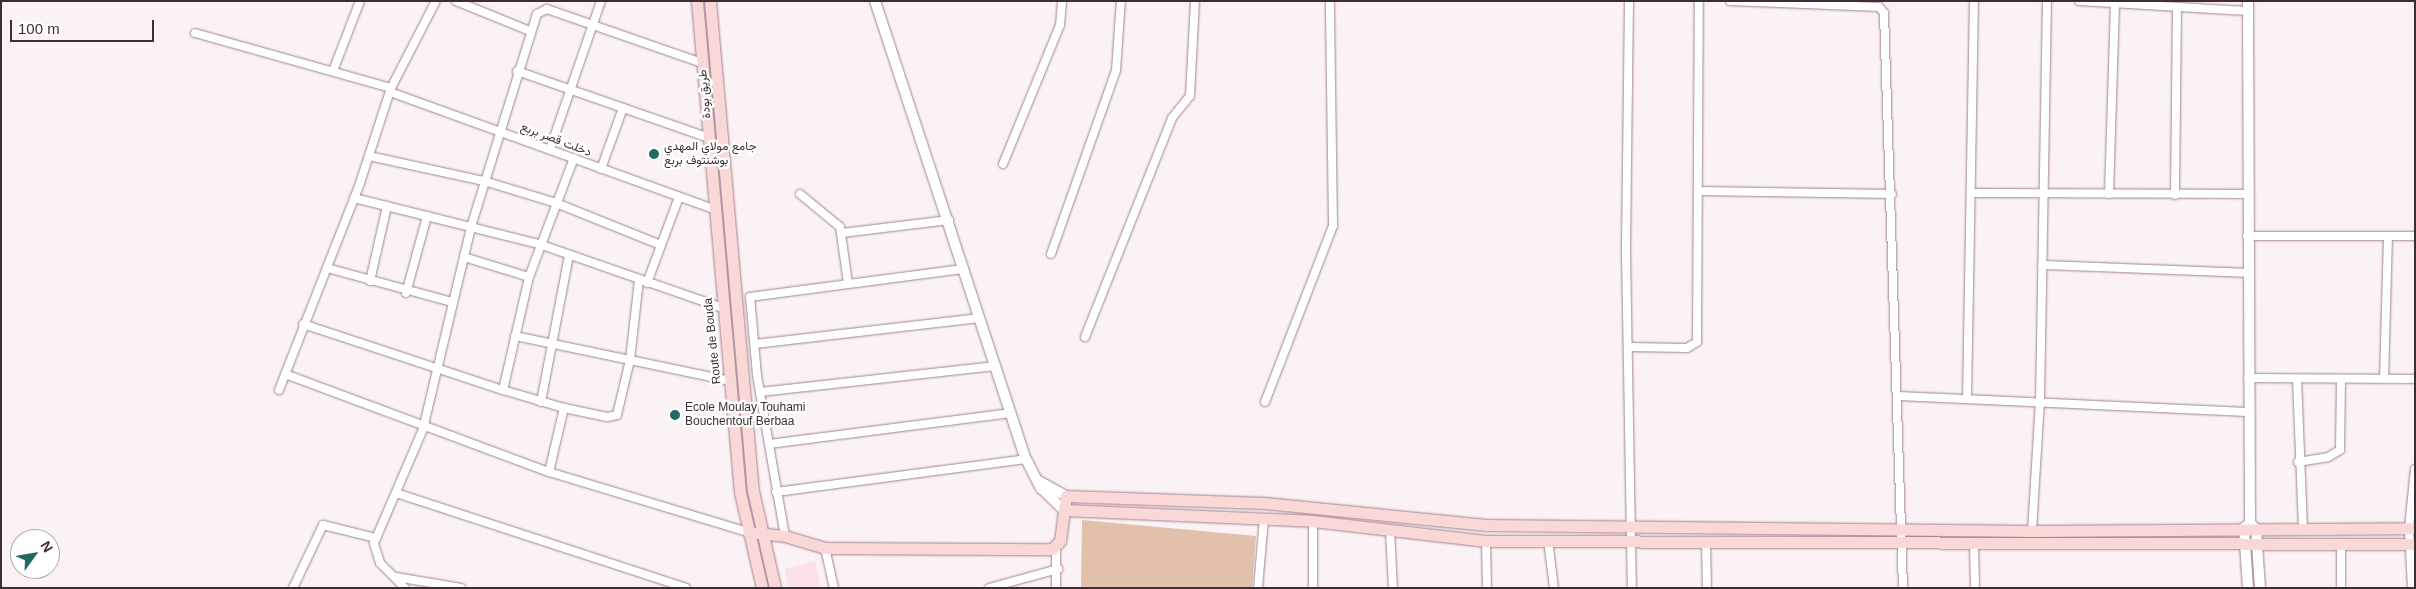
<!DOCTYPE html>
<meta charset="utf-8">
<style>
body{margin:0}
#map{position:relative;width:2416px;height:589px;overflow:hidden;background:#faf2f5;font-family:Helvetica,Vazirmatn,sans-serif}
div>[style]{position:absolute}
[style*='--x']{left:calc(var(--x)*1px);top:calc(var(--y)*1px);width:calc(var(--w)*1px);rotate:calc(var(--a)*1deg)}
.built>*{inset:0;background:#fce0ec}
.green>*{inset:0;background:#e1c1ac}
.roads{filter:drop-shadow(0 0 1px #a48190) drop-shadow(0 0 1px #a48190)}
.minor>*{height:8px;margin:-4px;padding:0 4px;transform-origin:4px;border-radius:4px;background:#fff}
.tertiary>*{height:10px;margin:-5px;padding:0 5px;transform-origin:5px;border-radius:5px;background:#fff}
.secondary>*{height:11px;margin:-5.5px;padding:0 5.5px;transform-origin:5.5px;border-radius:5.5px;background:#f9d8d7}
.dots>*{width:14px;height:14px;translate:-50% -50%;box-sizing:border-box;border:2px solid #fff;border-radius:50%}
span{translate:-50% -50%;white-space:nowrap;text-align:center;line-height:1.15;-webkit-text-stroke:4.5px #fff;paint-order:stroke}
.street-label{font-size:12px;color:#3c2e34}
.poi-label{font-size:12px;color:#3c2e34}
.left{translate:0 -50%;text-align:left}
.frame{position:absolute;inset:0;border:2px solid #3c2e34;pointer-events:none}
.north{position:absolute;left:10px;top:529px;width:50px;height:50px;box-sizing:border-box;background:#fff;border:1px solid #b1abae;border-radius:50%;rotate:58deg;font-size:14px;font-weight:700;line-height:20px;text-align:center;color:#3c2e34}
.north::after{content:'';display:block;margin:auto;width:18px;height:22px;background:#206a64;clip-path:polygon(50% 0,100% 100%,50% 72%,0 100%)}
.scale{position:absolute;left:10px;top:20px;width:144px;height:22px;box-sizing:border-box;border:2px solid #3c2e34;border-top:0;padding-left:6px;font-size:15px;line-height:18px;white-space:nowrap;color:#3c2e34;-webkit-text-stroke:4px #fff;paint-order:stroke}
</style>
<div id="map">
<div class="built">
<div style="clip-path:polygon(815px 561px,821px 588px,789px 588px,785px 569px)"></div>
</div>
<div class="green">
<div style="clip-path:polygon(1082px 520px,1256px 536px,1252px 588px,1081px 588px)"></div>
</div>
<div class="roads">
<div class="minor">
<div style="--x:456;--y:1;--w:80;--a:22.1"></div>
<div style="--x:1629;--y:1;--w:251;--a:90.7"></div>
<div style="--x:1626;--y:252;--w:336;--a:89"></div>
<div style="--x:1730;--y:1;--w:149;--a:2.3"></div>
<div style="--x:1879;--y:7;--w:8;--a:50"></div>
<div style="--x:1884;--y:13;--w:575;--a:88.11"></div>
<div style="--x:2079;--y:1;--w:169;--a:3.4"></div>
<div style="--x:195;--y:33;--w:204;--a:15.7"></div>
<div style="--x:333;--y:71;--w:75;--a:-68.9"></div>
<div style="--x:517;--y:71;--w:201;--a:19.2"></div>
<div style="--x:390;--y:92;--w:344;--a:19.9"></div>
<div style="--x:550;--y:149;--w:157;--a:-71"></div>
<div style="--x:369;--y:156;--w:118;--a:12.3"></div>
<div style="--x:484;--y:181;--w:75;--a:17"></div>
<div style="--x:556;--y:203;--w:113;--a:21.8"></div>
<div style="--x:1003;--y:164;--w:150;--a:-67.7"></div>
<div style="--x:1060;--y:25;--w:24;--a:-85"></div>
<div style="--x:601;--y:169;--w:65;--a:-70.2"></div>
<div style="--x:1698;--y:191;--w:194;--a:0.9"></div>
<div style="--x:1972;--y:193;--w:275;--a:0.2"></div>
<div style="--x:800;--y:194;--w:52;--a:39.5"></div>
<div style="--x:840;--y:227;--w:57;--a:81.9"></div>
<div style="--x:2109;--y:194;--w:191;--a:-88.2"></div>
<div style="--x:2175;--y:195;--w:188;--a:-89.4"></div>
<div style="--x:354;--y:198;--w:191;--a:14"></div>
<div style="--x:539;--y:244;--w:195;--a:19.2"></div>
<div style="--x:842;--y:233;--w:108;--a:-6.9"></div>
<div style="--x:2247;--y:236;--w:168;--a:0"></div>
<div style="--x:1051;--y:254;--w:195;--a:-70.5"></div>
<div style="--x:1116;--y:70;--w:69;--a:-85.9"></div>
<div style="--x:464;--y:257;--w:68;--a:17.1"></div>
<div style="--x:2042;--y:265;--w:205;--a:2.2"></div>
<div style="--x:327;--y:268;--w:130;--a:15.2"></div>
<div style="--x:370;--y:281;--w:77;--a:-77.2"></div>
<div style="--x:647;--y:283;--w:92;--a:-69.6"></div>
<div style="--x:406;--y:293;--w:80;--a:-74.7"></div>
<div style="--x:303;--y:324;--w:211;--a:18.3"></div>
<div style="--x:503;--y:390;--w:116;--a:-77"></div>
<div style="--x:529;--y:277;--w:127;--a:-69.3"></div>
<div style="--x:515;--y:336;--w:221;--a:11.8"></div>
<div style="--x:1085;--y:337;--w:236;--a:-68.3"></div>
<div style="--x:1172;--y:118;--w:28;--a:-51"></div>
<div style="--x:1190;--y:96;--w:95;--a:-87"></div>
<div style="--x:755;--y:344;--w:226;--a:-6.6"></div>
<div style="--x:1628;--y:347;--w:59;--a:1"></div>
<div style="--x:1687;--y:348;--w:12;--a:-31"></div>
<div style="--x:1697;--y:342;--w:341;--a:-89.7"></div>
<div style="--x:285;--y:374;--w:282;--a:20.4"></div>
<div style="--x:549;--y:472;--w:208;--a:16.8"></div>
<div style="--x:2248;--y:378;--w:167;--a:0.3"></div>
<div style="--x:2297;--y:379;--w:148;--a:87.7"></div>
<div style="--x:2384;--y:379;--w:142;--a:-88.4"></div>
<div style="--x:279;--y:390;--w:219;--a:-68.6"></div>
<div style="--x:359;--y:186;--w:103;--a:-71.9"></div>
<div style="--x:391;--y:88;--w:98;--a:-62.7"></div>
<div style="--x:503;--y:390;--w:64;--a:16.4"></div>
<div style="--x:564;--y:408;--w:44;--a:11.8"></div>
<div style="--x:607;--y:417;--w:10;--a:-11"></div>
<div style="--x:617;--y:415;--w:57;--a:-76.7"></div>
<div style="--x:630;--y:360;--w:81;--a:-83.6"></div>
<div style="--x:760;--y:392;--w:237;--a:-6.3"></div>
<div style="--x:1897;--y:396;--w:352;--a:2.6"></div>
<div style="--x:1967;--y:399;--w:398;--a:-89"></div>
<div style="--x:541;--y:402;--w:150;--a:-79.2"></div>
<div style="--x:1265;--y:402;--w:189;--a:-68.9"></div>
<div style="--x:1333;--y:226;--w:225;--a:-90.8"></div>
<div style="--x:769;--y:444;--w:244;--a:-7.3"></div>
<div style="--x:2298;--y:462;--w:30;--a:-9"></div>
<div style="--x:2328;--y:457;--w:14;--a:-30"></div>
<div style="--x:2340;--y:450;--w:71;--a:-89.2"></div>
<div style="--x:549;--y:472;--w:66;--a:-76.8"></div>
<div style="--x:776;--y:492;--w:252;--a:-7.5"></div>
<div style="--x:396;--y:493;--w:305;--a:18.1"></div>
<div style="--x:1390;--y:531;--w:57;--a:87"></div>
<div style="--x:2032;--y:531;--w:130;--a:-86.5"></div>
<div style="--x:2040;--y:401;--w:400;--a:-89"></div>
<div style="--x:785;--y:536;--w:163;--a:-99.9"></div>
<div style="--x:757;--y:375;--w:78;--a:-95.1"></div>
<div style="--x:750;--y:297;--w:216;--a:-7.5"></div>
<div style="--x:1548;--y:540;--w:48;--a:82.9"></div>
<div style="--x:1486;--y:541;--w:47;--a:88.8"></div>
<div style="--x:1706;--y:542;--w:46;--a:88.8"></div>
<div style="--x:1974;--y:544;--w:44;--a:88.7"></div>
<div style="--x:1056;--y:547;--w:41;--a:90"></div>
<div style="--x:825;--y:548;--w:41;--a:77.3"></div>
<div style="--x:396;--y:577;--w:66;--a:9.6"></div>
<div style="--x:293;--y:588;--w:70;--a:-64.5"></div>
<div style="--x:323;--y:525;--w:55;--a:13.8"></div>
<div style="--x:405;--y:588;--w:35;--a:-135"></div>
<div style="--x:380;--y:563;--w:21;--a:-107"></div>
<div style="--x:374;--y:543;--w:124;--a:-66.7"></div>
<div style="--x:423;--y:429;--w:208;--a:-76.6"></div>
<div style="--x:471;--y:227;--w:223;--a:-72.8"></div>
<div style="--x:537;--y:14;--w:11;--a:-27"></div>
<div style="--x:547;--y:9;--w:164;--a:19.2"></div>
<div style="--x:989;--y:588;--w:72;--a:-15.4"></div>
<div style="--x:1258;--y:588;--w:70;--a:-85.1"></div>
<div style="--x:1313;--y:588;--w:67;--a:-90"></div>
<div style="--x:2341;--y:588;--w:45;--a:-90"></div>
<div style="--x:2412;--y:588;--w:60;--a:-92.9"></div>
<div style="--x:2409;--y:528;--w:59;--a:-84.2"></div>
</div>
<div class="tertiary">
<div style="--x:875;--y:1;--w:482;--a:71.8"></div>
<div style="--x:1026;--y:459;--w:33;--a:63"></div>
<div style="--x:1041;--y:488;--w:32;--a:44"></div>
<div style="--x:2248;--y:1;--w:522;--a:89.78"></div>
<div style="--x:2250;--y:523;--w:8;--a:140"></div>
<div style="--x:2244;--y:528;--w:60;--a:86.2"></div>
<div style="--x:1037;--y:480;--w:33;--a:29"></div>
<div style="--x:2251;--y:524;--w:7;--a:45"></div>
<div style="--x:2256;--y:529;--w:59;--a:86.1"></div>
</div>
<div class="secondary">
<div style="--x:697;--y:1;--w:493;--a:85"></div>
<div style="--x:740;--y:492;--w:98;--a:77.1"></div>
<div style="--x:710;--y:1;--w:492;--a:85"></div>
<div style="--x:753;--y:491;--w:99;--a:77.2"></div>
<div style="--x:1064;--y:510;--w:249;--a:2.5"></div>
<div style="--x:1313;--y:521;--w:174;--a:6.6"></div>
<div style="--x:1486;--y:541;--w:929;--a:0.19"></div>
<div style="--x:748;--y:532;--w:37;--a:6"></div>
<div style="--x:785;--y:536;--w:42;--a:16.7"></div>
<div style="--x:825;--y:548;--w:227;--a:0.3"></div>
<div style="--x:1052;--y:549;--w:11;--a:-45"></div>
<div style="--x:1060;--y:541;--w:45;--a:-82.4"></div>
<div style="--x:1066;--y:496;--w:199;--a:2"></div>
<div style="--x:1265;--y:503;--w:222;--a:5.7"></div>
<div style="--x:1486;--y:525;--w:546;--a:0.63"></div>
<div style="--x:2032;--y:531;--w:383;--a:-0.4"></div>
</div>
</div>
<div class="dots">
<div style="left:654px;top:154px;background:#206a64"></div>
<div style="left:675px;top:415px;background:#206a64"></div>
</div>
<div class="street-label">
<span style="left:705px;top:94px;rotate:-95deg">طريق بودة</span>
<span style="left:556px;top:140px;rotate:21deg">دخلت قصر بربع</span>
<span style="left:713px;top:341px;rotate:-96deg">Route de Bouda</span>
</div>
<div class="poi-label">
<span class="left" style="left:664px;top:154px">جامع مولاي المهدي<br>بوشنتوف بربع</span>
<span class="left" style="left:685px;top:415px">Ecole Moulay Touhami<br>Bouchentouf Berbaa</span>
</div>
<div class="frame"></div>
<div class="north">N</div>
<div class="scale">100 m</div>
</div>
